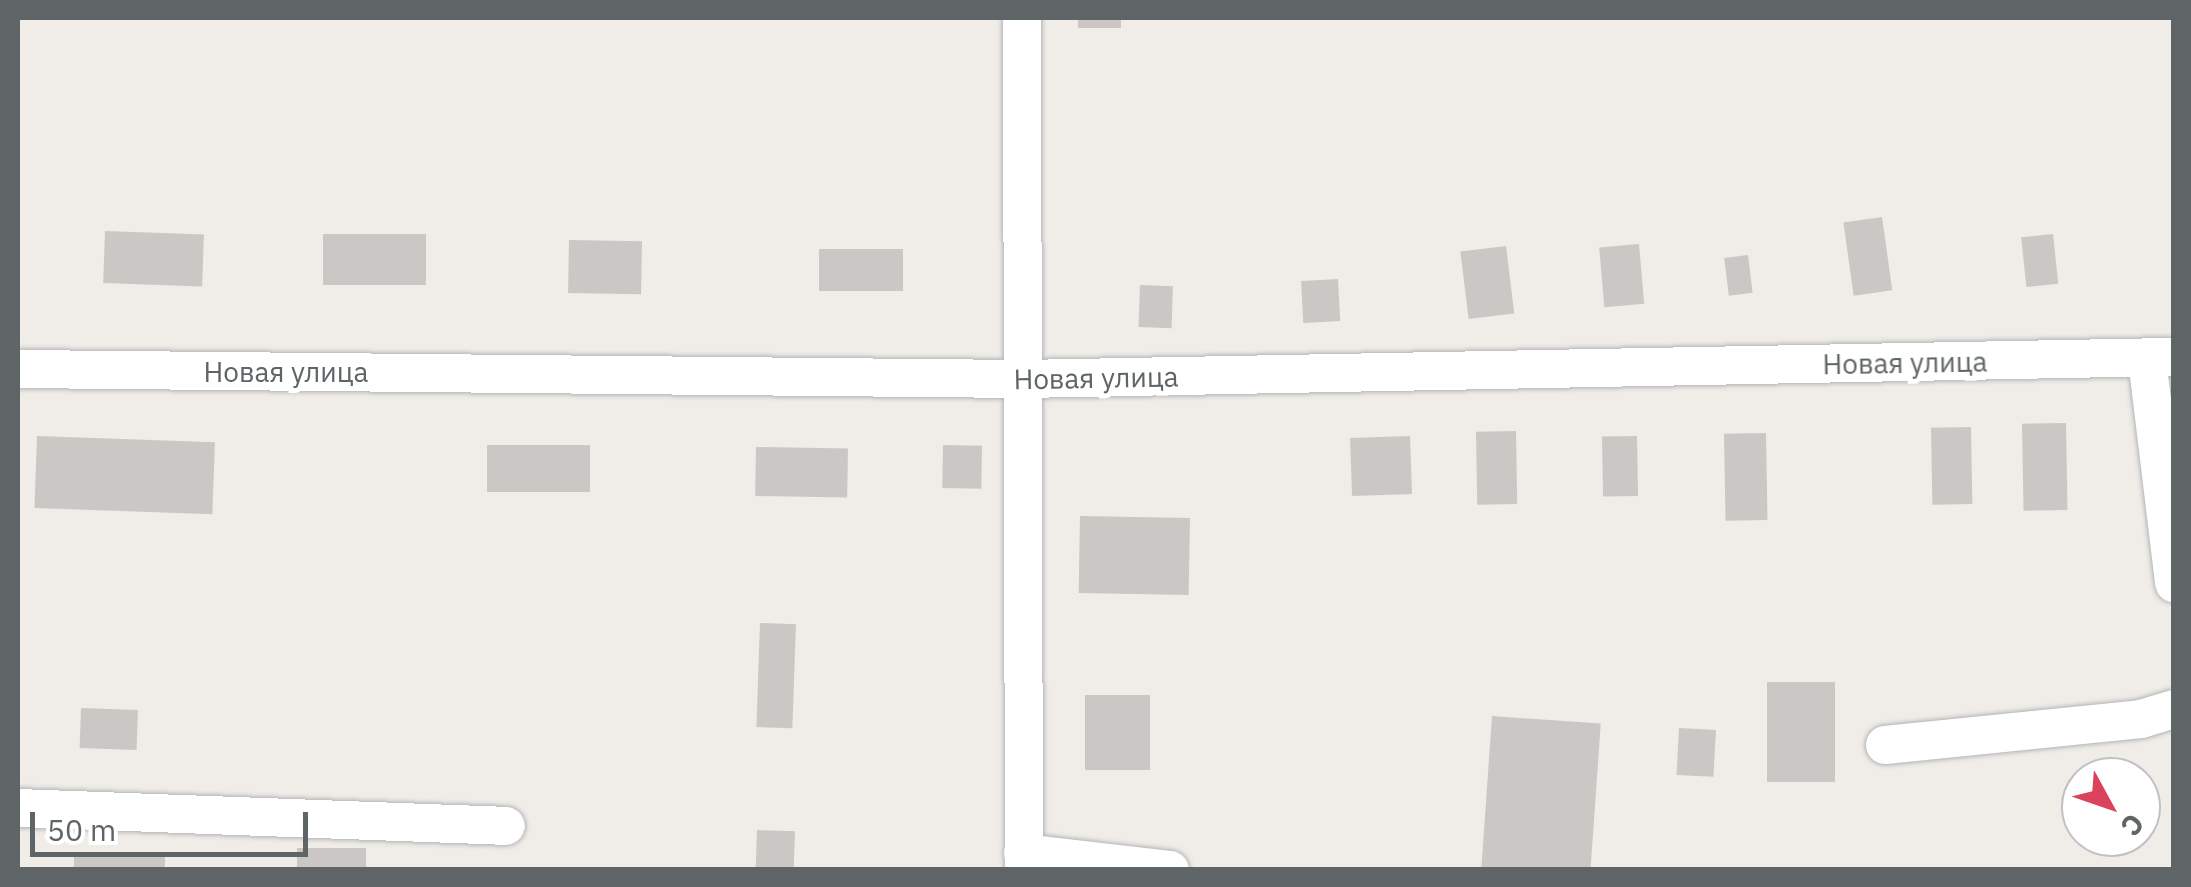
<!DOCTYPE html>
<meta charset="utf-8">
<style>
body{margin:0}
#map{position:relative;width:2191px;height:887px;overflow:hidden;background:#f0ece8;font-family:"IBM Plex Sans",sans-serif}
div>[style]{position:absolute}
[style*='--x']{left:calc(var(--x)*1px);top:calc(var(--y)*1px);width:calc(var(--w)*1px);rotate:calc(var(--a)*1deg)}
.building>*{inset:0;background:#cbc7c4;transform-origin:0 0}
.roads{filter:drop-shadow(0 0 2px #b2b6b8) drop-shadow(0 0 2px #b2b6b8)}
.minor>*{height:38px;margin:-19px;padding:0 19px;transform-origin:19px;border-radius:19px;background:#fff}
span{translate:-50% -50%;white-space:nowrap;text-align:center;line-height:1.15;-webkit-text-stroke:10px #fff;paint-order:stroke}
.street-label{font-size:28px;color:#5f6466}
.frame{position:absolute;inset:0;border:20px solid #5f6466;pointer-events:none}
.north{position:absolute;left:2061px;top:757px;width:100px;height:100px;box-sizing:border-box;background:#fff;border:2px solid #bfc1c2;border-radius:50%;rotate:130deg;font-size:28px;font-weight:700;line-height:40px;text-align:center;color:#5f6466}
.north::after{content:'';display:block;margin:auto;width:35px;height:45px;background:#db425b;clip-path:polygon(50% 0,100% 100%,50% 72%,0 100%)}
.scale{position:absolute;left:30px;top:812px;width:278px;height:45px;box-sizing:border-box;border:5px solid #5f6466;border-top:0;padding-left:12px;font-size:30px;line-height:35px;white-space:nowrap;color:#5f6466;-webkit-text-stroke:8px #fff;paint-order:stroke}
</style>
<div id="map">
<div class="building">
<div style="left:1078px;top:18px;width:43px;height:10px"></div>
<div style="left:1882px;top:217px;width:74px;height:39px;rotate:82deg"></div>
<div style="left:105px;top:231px;width:99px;height:52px;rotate:2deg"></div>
<div style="left:323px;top:234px;width:103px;height:51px"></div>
<div style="left:2053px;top:234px;width:50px;height:32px;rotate:84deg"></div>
<div style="left:569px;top:240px;width:73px;height:53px;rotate:1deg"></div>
<div style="left:1639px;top:244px;width:60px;height:40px;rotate:85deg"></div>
<div style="left:1506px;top:246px;width:68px;height:46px;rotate:83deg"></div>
<div style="left:819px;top:249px;width:84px;height:42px"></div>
<div style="left:1748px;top:255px;width:38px;height:24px;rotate:83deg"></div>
<div style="left:1338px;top:279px;width:42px;height:37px;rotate:87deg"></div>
<div style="left:1140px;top:285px;width:33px;height:42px;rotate:2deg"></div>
<div style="left:2066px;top:423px;width:87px;height:44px;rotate:89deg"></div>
<div style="left:1971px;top:427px;width:77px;height:40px;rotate:89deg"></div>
<div style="left:1516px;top:431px;width:73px;height:40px;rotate:89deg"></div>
<div style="left:1766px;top:433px;width:87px;height:42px;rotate:89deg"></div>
<div style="left:37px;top:436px;width:178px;height:72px;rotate:2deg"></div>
<div style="left:1410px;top:436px;width:58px;height:60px;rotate:88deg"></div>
<div style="left:1637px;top:436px;width:60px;height:35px;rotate:89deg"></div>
<div style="left:590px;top:445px;width:47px;height:103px;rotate:90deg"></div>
<div style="left:943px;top:445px;width:39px;height:43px;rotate:1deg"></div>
<div style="left:756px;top:447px;width:92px;height:49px;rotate:1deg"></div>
<div style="left:1080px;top:516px;width:110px;height:77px;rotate:1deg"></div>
<div style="left:760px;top:623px;width:36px;height:104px;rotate:2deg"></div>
<div style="left:1767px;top:682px;width:68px;height:100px"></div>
<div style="left:1085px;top:695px;width:65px;height:75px"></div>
<div style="left:81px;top:708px;width:57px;height:40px;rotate:2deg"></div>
<div style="left:1492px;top:716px;width:109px;height:154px;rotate:4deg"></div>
<div style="left:1679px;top:728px;width:37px;height:47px;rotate:3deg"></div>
<div style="left:757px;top:830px;width:38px;height:40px;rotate:2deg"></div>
<div style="left:366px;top:848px;width:22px;height:69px;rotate:90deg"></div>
<div style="left:74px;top:855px;width:91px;height:15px;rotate:1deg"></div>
</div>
<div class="roads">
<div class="minor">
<div style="--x:1022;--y:18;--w:852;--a:89.87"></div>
<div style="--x:2147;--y:359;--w:226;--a:83.1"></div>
<div style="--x:18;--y:369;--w:1005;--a:0.57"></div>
<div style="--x:1023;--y:379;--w:1151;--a:-1.1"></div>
<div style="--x:1885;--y:745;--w:257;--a:-5.8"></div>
<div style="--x:2141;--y:719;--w:34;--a:-17"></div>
<div style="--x:18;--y:808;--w:488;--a:2.1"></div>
<div style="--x:1023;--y:853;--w:148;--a:6.6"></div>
</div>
</div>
<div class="street-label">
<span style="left:1905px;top:363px;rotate:-1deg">Новая улица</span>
<span style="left:286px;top:372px">Новая улица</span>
<span style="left:1096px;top:378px;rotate:-1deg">Новая улица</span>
</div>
<div class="frame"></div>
<div class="north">С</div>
<div class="scale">50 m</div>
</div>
